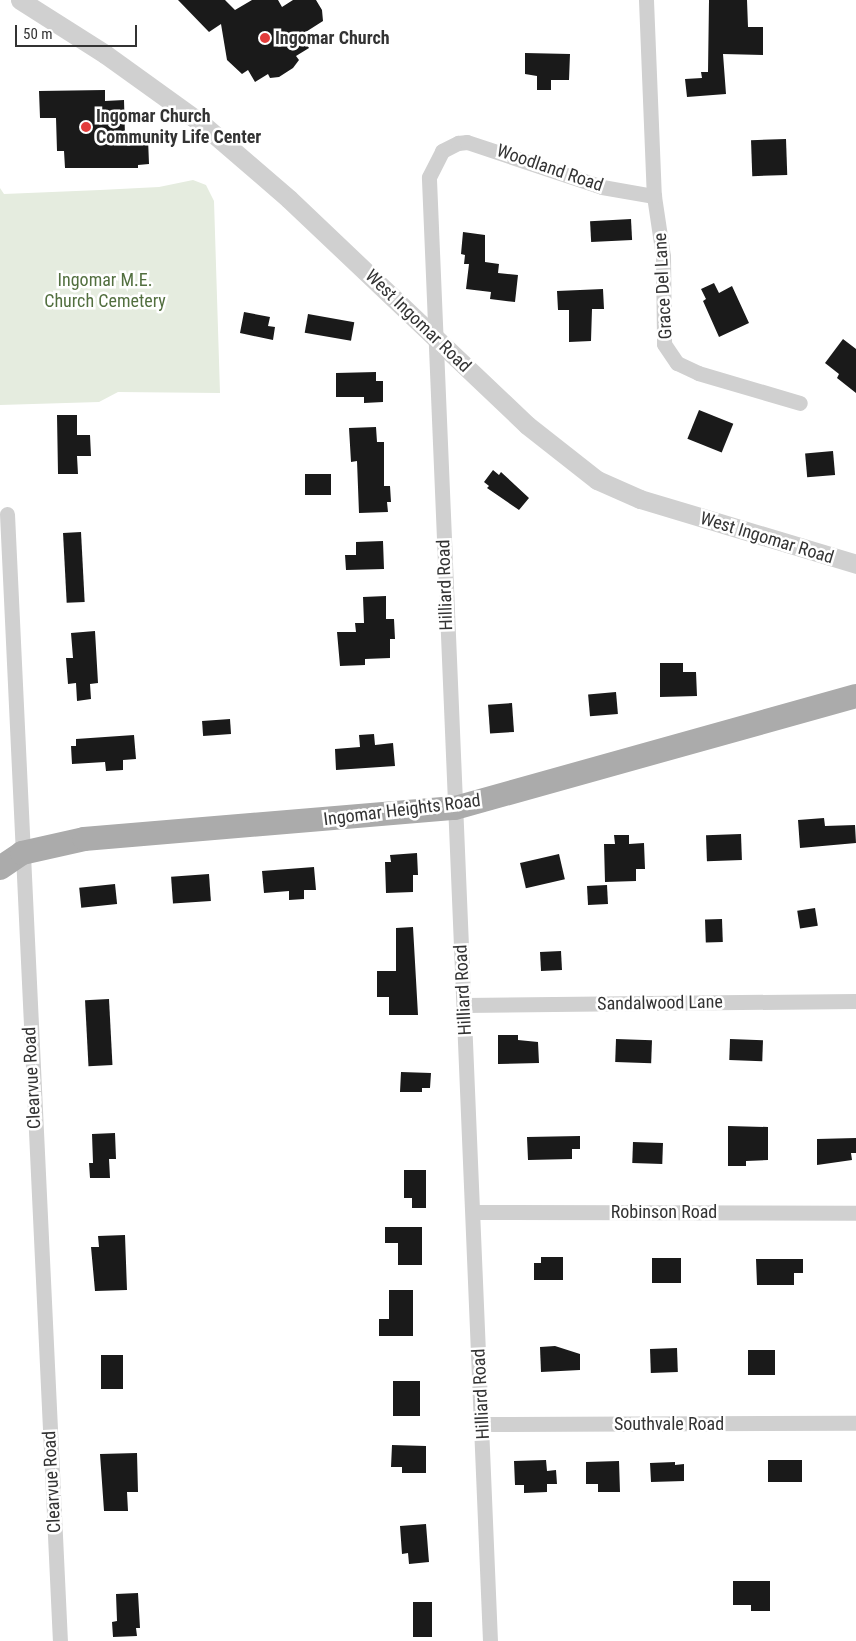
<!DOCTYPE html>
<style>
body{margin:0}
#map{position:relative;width:856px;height:1641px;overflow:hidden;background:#fff;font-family:"Roboto Condensed",sans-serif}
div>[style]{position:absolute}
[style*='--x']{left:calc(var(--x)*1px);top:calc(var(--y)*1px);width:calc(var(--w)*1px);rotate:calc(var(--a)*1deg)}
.green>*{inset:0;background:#e5ecdf}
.building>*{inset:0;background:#1a1a1a;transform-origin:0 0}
.minor>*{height:15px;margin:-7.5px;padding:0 7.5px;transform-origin:7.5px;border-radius:7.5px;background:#d0d0d0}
.tertiary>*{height:19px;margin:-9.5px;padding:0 9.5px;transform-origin:9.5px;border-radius:9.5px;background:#d0d0d0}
.primary>*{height:24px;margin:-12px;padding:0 12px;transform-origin:12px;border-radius:12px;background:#ababab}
.dots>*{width:14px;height:14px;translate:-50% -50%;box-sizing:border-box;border:2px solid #fff;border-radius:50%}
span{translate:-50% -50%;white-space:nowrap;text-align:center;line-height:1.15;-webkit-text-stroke:5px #fff;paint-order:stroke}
.poi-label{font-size:18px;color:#333;font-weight:700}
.left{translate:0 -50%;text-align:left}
.street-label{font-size:18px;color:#333}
.park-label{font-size:18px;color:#526f3f}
.scale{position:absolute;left:15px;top:25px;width:122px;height:22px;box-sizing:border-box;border:2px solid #333;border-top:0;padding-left:6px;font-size:15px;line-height:18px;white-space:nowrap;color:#333;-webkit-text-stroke:4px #fff;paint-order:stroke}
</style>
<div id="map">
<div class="green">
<div style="clip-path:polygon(193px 180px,206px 185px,214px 201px,220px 393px,118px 392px,99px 402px,0 405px,0 188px,4px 194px,100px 190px,159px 187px)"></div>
</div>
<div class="building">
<div style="clip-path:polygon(178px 0,225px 0,235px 10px,252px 0,278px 0,282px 7px,293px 0,316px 0,322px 10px,323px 21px,301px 35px,309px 48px,296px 56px,299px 60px,293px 68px,279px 77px,270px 78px,268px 74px,255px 82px,248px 70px,242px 74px,227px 60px,221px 24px,209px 32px)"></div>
<div style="clip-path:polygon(709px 0,747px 0,748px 27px,763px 27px,763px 55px,723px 54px,726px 94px,687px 97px,685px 79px,702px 78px,701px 72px,708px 72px)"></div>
<div style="clip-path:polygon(525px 53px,570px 54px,569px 80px,551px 80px,551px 90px,537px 90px,537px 76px,525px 74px)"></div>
<div style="clip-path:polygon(105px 90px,105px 101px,124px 100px,125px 135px,148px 138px,149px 164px,138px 165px,138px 168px,65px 168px,64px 151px,57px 151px,56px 118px,40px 118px,39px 91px)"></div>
<div style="left:786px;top:139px;width:36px;height:35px;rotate:88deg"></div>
<div style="left:631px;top:219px;width:21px;height:41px;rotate:87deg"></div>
<div style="clip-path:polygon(463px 232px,485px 235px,485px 262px,499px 264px,498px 273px,518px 275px,515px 302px,490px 299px,491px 292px,466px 289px,469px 264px,464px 264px,465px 255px,461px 254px)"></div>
<div style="clip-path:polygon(714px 283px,719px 293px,732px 286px,749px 323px,719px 337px,703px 301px,706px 299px,701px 289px)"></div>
<div style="clip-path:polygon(603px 289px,604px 309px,592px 309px,591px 341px,569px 342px,569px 310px,558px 310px,557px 291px)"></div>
<div style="clip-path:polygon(244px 312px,270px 317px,268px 326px,275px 327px,273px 340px,240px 333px)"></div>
<div style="left:308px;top:314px;width:47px;height:19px;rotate:10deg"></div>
<div style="clip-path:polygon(843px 339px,856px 349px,856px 393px,837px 378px,839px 374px,825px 363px)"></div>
<div style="clip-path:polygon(376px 372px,376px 381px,383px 381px,383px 402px,364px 403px,364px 397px,336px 397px,336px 373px)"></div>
<div style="left:699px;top:410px;width:37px;height:31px;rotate:22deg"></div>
<div style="clip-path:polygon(57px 415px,77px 415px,77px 435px,90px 435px,91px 456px,77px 456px,78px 474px,58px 474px)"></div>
<div style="clip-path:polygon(376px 427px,377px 442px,384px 442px,384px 486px,390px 486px,391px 502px,387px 502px,388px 512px,359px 513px,357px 461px,351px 462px,349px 428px)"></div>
<div style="left:833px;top:451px;width:24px;height:28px;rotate:85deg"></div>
<div style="clip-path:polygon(493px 470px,499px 475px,501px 472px,529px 498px,519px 510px,487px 488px,489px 486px,484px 482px)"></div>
<div style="left:331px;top:474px;width:21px;height:26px;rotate:90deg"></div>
<div style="left:81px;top:532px;width:70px;height:18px;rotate:87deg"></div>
<div style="clip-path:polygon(383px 541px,384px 569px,346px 570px,345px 555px,356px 555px,356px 542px)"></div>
<div style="clip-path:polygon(386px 596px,386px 619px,394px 619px,395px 639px,390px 639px,390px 658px,365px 659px,365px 665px,340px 666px,337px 632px,356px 632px,355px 623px,364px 623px,363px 597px)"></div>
<div style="clip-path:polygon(95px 631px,98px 683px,90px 684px,91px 699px,77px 701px,76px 683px,68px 684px,66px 658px,73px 658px,71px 633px)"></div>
<div style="clip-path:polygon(660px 663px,683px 663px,683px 672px,696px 672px,697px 696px,660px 697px)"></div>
<div style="left:616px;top:692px;width:22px;height:28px;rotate:85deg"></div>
<div style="left:512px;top:703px;width:29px;height:24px;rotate:86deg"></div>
<div style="left:230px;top:719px;width:15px;height:28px;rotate:86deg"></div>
<div style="clip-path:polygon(374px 734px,375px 745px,393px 743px,395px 766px,336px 770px,335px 749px,360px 747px,359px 735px)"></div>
<div style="clip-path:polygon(134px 735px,136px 759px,123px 760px,123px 770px,106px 771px,105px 762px,72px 764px,71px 746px,76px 746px,76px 739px)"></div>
<div style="clip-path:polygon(824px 818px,825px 826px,855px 825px,856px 843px,800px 848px,798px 820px)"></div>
<div style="left:741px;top:834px;width:26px;height:35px;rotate:88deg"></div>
<div style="clip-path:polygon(614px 835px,629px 835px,629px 844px,644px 843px,645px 869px,636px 869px,636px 881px,605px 882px,604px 844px,615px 844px)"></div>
<div style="clip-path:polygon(417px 853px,418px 875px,413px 875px,413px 892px,386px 893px,385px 862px,391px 862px,390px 855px)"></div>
<div style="left:559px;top:854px;width:26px;height:40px;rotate:77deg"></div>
<div style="clip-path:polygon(314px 867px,316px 890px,304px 890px,304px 899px,289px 900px,289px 891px,264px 893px,262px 871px)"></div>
<div style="left:209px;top:874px;width:27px;height:38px;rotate:86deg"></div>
<div style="left:115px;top:884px;width:20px;height:36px;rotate:84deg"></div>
<div style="left:607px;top:885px;width:19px;height:20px;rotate:87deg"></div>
<div style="left:815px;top:908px;width:18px;height:18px;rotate:81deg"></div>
<div style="left:722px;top:919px;width:23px;height:17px;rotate:88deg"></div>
<div style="clip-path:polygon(413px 927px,418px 1015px,389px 1015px,389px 997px,377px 997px,377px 971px,396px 971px,396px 928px)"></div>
<div style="left:561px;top:951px;width:19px;height:21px;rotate:87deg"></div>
<div style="left:109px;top:999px;width:66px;height:24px;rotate:87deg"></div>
<div style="clip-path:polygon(498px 1035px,518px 1035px,518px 1040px,538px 1042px,539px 1063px,498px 1064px)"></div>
<div style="left:616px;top:1039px;width:36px;height:23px;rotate:2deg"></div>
<div style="left:730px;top:1039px;width:33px;height:21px;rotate:2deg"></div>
<div style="clip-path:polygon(401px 1072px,431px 1073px,430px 1088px,422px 1088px,422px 1092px,400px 1092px)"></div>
<div style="clip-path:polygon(728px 1126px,768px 1127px,768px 1160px,746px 1161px,746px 1166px,728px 1166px)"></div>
<div style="clip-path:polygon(115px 1133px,116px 1159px,109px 1159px,110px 1178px,90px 1178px,89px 1163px,93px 1163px,92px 1134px)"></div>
<div style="clip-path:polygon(580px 1136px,580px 1149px,572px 1149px,572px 1159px,528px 1160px,527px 1137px)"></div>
<div style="clip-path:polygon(856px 1138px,856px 1153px,851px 1153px,852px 1160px,817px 1165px,817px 1139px)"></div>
<div style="left:633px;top:1142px;width:30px;height:21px;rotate:2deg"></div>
<div style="clip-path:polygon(404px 1170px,426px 1170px,426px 1208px,412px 1208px,412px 1198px,404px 1198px)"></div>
<div style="clip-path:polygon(385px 1227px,422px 1227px,422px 1265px,398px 1265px,398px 1243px,385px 1243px)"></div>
<div style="clip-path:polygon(125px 1235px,127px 1290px,95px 1291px,91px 1247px,99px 1247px,98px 1236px)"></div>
<div style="clip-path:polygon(541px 1257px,563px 1257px,563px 1280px,534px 1280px,534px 1263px,541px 1263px)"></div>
<div style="left:652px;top:1258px;width:29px;height:25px"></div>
<div style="clip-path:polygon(756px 1259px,803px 1259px,803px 1273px,794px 1273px,794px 1285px,757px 1285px)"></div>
<div style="clip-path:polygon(389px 1290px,413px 1290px,413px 1336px,379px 1336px,379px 1319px,389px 1319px)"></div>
<div style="clip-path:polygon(555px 1346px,580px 1354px,580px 1370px,541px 1372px,540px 1347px)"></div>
<div style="left:677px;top:1348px;width:24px;height:27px;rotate:88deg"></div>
<div style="left:748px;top:1350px;width:27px;height:25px"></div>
<div style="left:101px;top:1355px;width:22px;height:34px"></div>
<div style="left:393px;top:1381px;width:27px;height:35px"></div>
<div style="clip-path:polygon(392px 1445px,426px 1446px,426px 1473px,402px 1473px,402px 1467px,391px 1467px)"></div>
<div style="clip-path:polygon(137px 1453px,138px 1492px,127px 1492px,128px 1511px,104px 1511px,100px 1454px)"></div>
<div style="clip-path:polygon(546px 1460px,547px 1471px,556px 1470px,557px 1484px,547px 1484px,547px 1492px,524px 1493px,524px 1485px,515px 1485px,514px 1461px)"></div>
<div style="left:768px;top:1460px;width:34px;height:22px"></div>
<div style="clip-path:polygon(619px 1461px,620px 1492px,598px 1492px,598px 1484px,586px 1484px,586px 1462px)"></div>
<div style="clip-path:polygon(675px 1462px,675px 1465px,684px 1464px,684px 1481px,651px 1482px,650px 1463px)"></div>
<div style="clip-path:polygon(426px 1524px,429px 1562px,409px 1564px,408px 1553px,402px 1554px,400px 1526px)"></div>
<div style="clip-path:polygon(733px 1581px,770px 1581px,770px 1611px,751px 1611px,751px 1605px,733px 1605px)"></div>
<div style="clip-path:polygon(138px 1593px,140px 1628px,136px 1628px,137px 1636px,113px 1637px,112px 1622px,117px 1621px,116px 1594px)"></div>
<div style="left:432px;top:1602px;width:35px;height:19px;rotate:90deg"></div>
</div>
<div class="minor">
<div style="--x:646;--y:0;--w:196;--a:87.7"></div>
<div style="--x:654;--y:196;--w:61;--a:81.5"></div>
<div style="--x:663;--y:256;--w:88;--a:89.3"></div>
<div style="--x:664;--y:344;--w:23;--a:56"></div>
<div style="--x:677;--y:363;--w:23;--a:25"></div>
<div style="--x:698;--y:373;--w:106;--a:16.4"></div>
<div style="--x:7;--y:514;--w:1128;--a:87.31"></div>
<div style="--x:464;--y:1005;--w:392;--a:-0.6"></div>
<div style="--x:473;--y:1212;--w:383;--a:0.1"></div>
<div style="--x:483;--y:1424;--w:373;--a:-0.2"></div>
<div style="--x:490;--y:1641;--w:1465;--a:-92.39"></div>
<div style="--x:429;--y:177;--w:29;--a:-63"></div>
<div style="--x:442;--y:151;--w:18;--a:-27"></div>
<div style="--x:458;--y:143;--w:9;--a:-6"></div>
<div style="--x:467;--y:142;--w:142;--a:18.4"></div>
<div style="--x:602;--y:187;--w:53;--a:9.8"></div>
</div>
<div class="tertiary">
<div style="--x:20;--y:0;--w:101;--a:32.4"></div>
<div style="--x:105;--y:54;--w:118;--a:35.7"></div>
<div style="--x:201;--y:123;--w:116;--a:40.8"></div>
<div style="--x:289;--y:199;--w:328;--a:43.5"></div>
<div style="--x:527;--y:425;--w:89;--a:38.2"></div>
<div style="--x:597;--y:480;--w:47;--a:23.8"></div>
<div style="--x:640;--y:499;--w:226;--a:16.7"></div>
</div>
<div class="primary">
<div style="--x:0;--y:868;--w:27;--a:-34"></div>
<div style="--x:22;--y:853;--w:64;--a:-12.7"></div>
<div style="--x:84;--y:839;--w:372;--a:-4.8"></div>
<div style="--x:455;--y:808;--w:416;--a:-15.6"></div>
</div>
<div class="dots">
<div style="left:265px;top:38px;background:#e33c3b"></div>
<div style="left:86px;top:127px;background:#e33c3b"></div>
</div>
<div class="poi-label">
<span class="left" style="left:275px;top:38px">Ingomar Church</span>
<span class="left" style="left:96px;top:127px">Ingomar Church<br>Community Life Center</span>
</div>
<div class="street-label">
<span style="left:550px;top:168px;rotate:19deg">Woodland Road</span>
<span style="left:663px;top:286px;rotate:-93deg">Grace Del Lane</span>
<span style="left:418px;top:321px;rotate:44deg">West Ingomar Road</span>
<span style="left:767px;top:538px;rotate:17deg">West Ingomar Road</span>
<span style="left:445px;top:585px;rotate:-92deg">Hilliard Road</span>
<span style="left:402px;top:810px;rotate:-7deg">Ingomar Heights Road</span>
<span style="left:463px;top:990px;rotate:-93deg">Hilliard Road</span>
<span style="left:660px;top:1003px;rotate:-1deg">Sandalwood Lane</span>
<span style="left:32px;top:1078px;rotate:-93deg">Clearvue Road</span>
<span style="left:664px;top:1212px">Robinson Road</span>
<span style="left:481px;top:1394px;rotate:-93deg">Hilliard Road</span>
<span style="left:669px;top:1424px">Southvale Road</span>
<span style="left:52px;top:1482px;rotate:-93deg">Clearvue Road</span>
</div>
<div class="park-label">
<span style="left:105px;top:291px">Ingomar M.E.<br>Church Cemetery</span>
</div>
<div class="scale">50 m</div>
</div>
